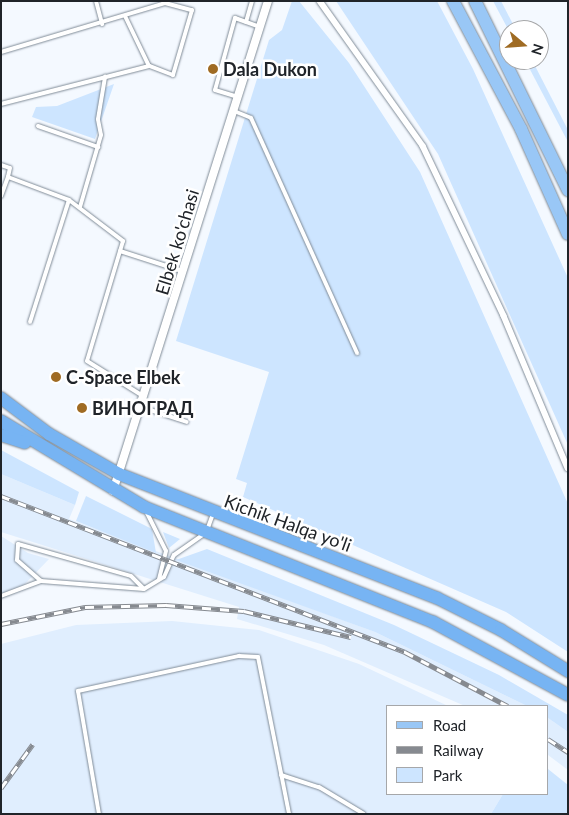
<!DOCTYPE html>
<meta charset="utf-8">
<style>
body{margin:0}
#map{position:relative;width:569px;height:815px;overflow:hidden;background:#f4f9ff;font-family:Lato,sans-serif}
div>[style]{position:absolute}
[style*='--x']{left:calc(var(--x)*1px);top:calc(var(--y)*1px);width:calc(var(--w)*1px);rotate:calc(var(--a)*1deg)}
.built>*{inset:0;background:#e0eefe}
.green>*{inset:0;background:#cde5ff}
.roads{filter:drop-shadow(0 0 1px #808c98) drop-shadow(0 0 1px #808c98)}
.service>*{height:4px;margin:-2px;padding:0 2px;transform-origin:2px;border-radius:2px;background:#fff}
.pedestrian>*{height:5.5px;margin:-2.75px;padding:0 2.75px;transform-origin:2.75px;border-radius:2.75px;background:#fff}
.minor>*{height:8px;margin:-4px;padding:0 4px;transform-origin:4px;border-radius:4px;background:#fff}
.primary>*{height:12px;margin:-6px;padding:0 6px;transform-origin:6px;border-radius:6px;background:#99c7f6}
.trunk>*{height:12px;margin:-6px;padding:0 6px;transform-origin:6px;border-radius:6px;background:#77b4f3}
.rail>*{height:5px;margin-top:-2.5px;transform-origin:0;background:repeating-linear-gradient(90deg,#fff 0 9px,#868a90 0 18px);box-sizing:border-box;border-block:1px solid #868a90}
.dots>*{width:14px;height:14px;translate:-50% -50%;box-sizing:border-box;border:2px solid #fff;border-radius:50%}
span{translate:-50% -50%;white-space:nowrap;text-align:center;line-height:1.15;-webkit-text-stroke:5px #fff;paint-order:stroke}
.poi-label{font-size:18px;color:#202429;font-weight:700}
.left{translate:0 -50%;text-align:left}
.street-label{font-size:18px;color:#202429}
.frame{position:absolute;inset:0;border:2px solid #202429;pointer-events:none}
.legend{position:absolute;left:386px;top:705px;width:162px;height:90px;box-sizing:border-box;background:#fff;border:1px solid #a6a7a9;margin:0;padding:6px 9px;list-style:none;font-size:15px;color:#202429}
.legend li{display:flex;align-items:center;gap:10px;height:25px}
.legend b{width:25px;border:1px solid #a6a7a9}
.north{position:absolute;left:499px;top:20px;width:50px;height:50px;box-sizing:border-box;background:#fff;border:1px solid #a6a7a9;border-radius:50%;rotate:108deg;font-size:14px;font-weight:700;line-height:20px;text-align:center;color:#202429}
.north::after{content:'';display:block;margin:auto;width:18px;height:22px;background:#9f6b23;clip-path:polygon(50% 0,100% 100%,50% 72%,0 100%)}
</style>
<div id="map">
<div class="built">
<div style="clip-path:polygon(1px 474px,75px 505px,69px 519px,375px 632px,527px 706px,465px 706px,324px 645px,237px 619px,239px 607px,1px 532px)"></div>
<div style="clip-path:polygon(1px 536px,28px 553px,49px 559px,23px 586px,1px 599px)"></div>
<div style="clip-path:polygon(172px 621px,259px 630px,359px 664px,448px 706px,388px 706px,388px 794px,503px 794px,491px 814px,1px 814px,1px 644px,76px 625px)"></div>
<div style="clip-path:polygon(548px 718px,568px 732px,568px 770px,548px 755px)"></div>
</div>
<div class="green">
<div style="clip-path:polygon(292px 1px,299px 1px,349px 63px,420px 172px,568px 504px,568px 652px,506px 612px,243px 497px,247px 483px,236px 479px,269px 372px,176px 341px,269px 40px,282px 30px)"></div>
<div style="clip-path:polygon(336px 1px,437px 1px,473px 69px,568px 278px,568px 445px,438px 154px)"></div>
<div style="clip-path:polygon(493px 1px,501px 1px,516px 30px,509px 31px)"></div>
<div style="clip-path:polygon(525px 60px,532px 60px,568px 130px,568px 142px)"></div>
<div style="clip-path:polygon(114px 84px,95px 139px,32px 117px,36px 107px,57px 106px)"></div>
<div style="clip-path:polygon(1px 450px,79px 492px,75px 505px,1px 474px)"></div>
<div style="clip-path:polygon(86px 496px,152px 529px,156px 553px,76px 521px)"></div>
<div style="clip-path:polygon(163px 532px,180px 539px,169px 548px)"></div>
<div style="clip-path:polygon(207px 549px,394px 625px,499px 675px,568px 715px,568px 732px,548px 718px,548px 706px,527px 706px,375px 632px,176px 560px)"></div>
<div style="clip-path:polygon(548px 769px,568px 785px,568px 814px,491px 814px,503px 794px,548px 794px)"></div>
</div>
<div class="roads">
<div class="service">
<div style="--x:96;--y:1;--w:24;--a:75"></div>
<div style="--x:125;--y:16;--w:55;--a:64.4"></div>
<div style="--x:246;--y:22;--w:22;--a:-74"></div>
<div style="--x:1;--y:52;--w:171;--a:-16.6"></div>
<div style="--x:165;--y:3;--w:28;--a:15"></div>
<div style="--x:192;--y:10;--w:68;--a:106.3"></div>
<div style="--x:173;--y:75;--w:26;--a:-159"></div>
<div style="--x:149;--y:66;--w:153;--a:165.6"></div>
<div style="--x:238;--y:97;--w:24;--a:-163"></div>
<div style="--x:215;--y:90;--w:75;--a:-74.5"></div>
<div style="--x:235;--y:18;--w:27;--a:20"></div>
<div style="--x:234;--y:111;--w:18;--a:22"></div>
<div style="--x:251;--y:118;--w:258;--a:65.7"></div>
<div style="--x:38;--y:126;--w:64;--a:19.3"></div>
<div style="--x:1;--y:165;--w:9;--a:18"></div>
<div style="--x:10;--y:168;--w:9;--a:103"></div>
<div style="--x:1;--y:196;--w:20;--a:-70"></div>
<div style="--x:8;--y:177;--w:65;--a:20.7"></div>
<div style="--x:69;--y:200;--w:68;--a:37.2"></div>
<div style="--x:123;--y:241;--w:125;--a:106.7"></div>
<div style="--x:87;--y:361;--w:66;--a:32"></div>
<div style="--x:80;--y:207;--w:75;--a:-73.7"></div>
<div style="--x:101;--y:135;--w:16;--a:-101"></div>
<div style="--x:98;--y:119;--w:43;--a:-80.5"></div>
<div style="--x:120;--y:251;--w:65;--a:17.9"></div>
<div style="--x:30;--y:322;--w:128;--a:-72.3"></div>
<div style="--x:141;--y:407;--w:48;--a:18.1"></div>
<div style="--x:147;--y:513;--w:42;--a:63.4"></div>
<div style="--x:166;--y:551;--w:29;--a:104"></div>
<div style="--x:41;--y:581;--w:32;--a:-139"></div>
<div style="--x:17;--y:560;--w:16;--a:-86"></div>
<div style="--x:18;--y:544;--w:117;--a:15.8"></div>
<div style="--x:131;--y:576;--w:18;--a:45"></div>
<div style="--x:1;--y:596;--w:43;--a:-20.6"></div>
<div style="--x:41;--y:581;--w:103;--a:4.4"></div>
<div style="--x:144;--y:589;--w:23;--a:-31"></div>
<div style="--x:164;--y:577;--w:24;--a:-66"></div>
<div style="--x:174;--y:555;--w:39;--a:-35"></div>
<div style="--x:206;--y:533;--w:20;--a:-70"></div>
<div style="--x:281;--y:775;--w:40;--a:18"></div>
<div style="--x:319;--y:787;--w:52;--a:31"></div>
<div style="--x:99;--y:814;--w:125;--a:-99.7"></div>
<div style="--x:78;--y:691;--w:165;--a:-12.3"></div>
<div style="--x:239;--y:656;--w:19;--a:3"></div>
<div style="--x:258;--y:657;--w:160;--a:78.8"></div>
</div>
<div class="pedestrian">
<div style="--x:320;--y:1;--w:178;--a:54.6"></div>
<div style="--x:423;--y:146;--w:188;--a:64.5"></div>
<div style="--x:504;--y:316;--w:165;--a:67.2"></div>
</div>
<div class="minor">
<div style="--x:113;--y:491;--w:514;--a:-72.45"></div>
</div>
<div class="primary">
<div style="--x:453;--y:1;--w:145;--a:62"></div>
<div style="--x:521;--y:129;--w:115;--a:65.9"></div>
<div style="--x:475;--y:1;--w:211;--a:63.8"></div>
</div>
<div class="trunk">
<div style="--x:1;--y:398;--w:60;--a:36.9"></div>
<div style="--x:49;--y:434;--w:81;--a:29.7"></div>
<div style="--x:119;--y:474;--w:341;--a:21.3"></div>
<div style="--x:437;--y:598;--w:72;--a:26.6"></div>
<div style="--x:501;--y:630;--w:79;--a:31.5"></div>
<div style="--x:1;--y:421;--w:167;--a:31"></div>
<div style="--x:144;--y:507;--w:311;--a:21.7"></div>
<div style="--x:433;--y:622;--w:153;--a:28.4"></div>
<div style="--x:1;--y:435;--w:25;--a:18"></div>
</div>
</div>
<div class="rail">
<div style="--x:1;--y:496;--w:433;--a:21.1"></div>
<div style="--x:405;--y:652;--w:116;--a:27.7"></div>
<div style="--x:1;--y:624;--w:86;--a:-11.4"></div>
<div style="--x:85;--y:607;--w:81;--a:-1.4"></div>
<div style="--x:166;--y:605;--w:78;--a:4.4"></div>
<div style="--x:244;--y:611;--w:110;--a:13.7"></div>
<div style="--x:548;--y:739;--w:24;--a:33"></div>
<div style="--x:1;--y:788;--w:54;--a:-54"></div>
</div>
<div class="dots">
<div style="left:213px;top:69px;background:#9f6b23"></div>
<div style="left:56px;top:377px;background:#9f6b23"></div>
<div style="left:82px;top:408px;background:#9f6b23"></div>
</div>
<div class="poi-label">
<span class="left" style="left:223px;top:69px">Dala Dukon</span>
<span class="left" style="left:66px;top:377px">C-Space Elbek</span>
<span class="left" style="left:92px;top:408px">ВИНОГРАД</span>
</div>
<div class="street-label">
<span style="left:177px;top:242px;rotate:-73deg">Elbek ko'chasi</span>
<span style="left:288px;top:523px;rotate:20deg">Kichik Halqa yo'li</span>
</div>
<div class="frame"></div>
<ul class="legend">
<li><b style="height:6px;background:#99c7f6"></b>Road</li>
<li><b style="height:6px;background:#868a90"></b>Railway</li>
<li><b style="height:14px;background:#cde5ff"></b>Park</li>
</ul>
<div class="north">N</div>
</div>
